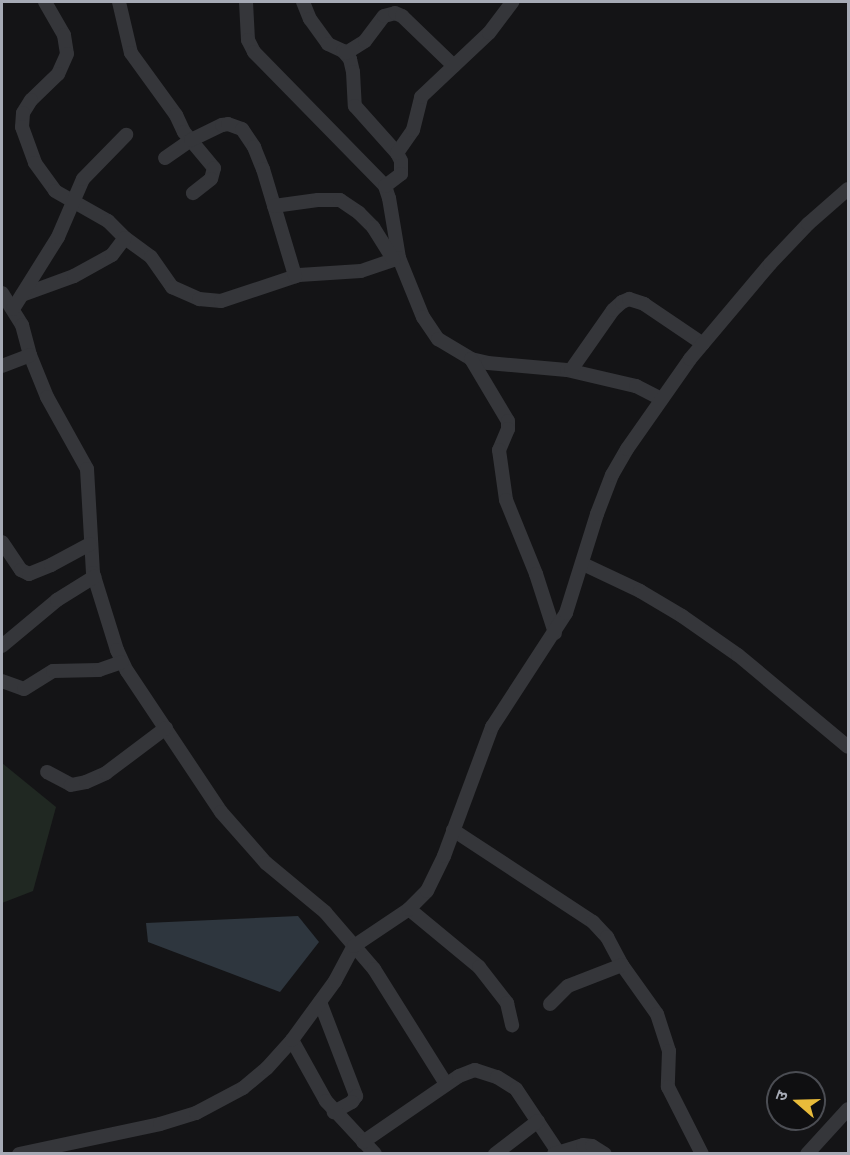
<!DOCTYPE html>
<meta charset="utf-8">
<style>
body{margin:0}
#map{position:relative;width:850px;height:1155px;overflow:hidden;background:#141416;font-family:Inter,"Noto Sans Devanagari",sans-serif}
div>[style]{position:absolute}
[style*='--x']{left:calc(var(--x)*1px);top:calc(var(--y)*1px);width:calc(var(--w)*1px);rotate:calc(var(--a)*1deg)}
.green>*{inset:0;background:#202822}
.water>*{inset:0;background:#2e363e}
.minor>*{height:14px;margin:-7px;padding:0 7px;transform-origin:7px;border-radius:7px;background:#35363a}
span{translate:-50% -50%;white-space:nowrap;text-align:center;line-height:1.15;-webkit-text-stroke:4.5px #0f0f11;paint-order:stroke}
.frame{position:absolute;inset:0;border:3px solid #a6aab5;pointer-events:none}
.north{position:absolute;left:766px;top:1071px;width:60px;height:60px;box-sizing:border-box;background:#0f0f11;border:2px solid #4b4d53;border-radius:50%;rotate:290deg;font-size:16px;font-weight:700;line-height:24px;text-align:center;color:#a6aab5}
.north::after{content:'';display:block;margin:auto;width:21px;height:27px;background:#e8bb3a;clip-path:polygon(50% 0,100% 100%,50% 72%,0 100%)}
</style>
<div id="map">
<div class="green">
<div style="clip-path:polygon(2px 763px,56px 807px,33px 891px,2px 903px)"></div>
</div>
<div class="water">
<div style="clip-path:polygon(298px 916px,319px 942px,280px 992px,148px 942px,146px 923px)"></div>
</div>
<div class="minor">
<div style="--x:45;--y:2;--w:38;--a:60"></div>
<div style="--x:64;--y:35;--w:19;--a:81"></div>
<div style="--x:67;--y:54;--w:22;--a:114"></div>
<div style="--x:58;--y:74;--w:37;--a:136"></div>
<div style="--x:31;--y:100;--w:15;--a:122"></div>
<div style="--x:23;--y:113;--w:14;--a:94"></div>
<div style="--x:22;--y:127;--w:38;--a:70"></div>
<div style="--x:35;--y:163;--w:34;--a:54"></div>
<div style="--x:55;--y:191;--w:61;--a:29.5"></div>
<div style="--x:108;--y:221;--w:24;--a:45"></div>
<div style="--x:125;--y:238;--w:32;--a:36"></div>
<div style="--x:151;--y:257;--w:37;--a:55"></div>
<div style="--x:172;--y:287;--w:30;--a:24"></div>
<div style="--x:199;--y:299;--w:22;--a:5"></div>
<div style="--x:221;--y:301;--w:82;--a:-18.4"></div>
<div style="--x:299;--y:275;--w:62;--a:-3.7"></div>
<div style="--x:361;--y:271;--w:40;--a:-18.9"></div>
<div style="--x:119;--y:2;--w:52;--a:76.8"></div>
<div style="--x:131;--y:53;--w:77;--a:54"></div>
<div style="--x:176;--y:115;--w:19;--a:65"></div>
<div style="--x:184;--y:132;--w:47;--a:50.2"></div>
<div style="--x:214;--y:168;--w:11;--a:105"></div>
<div style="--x:211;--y:179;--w:23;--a:142"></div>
<div style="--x:246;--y:2;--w:38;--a:87"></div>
<div style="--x:248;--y:40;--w:13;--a:63"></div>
<div style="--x:254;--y:52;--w:187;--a:45.6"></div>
<div style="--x:385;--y:186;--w:13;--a:72"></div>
<div style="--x:389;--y:198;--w:61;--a:80.5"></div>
<div style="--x:399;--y:258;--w:64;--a:67.9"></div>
<div style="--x:423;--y:317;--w:27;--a:56"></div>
<div style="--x:438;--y:339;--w:39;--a:31"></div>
<div style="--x:471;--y:359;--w:17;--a:13"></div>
<div style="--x:488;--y:363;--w:79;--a:5.1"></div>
<div style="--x:567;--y:370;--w:71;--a:13.1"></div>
<div style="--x:636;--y:386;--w:28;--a:27"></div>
<div style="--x:303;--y:2;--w:18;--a:68"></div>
<div style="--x:310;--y:19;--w:31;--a:54"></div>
<div style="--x:328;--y:44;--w:17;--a:25"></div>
<div style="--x:343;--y:51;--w:11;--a:49"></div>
<div style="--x:350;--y:59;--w:13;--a:77"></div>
<div style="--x:353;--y:72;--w:34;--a:87"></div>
<div style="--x:355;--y:106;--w:63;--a:48.2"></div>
<div style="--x:397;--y:153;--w:9;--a:63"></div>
<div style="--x:401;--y:161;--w:13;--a:90"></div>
<div style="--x:401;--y:174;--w:20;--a:143"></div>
<div style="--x:346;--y:53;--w:22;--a:-32"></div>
<div style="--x:365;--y:41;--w:31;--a:-53"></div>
<div style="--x:384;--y:16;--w:11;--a:-15"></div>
<div style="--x:395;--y:13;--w:8;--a:23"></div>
<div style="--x:402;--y:16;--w:72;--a:43.9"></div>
<div style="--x:397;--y:153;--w:28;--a:-55"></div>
<div style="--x:413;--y:130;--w:34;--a:-76"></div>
<div style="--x:421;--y:97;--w:93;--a:-43.3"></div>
<div style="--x:489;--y:33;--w:39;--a:-53"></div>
<div style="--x:165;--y:158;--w:32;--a:-35"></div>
<div style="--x:191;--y:140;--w:34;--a:-26"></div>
<div style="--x:222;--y:125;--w:6;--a:-9"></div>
<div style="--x:228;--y:124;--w:15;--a:20"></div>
<div style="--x:242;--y:129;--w:22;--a:56"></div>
<div style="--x:254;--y:147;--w:24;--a:68"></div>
<div style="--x:263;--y:169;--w:112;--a:73.3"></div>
<div style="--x:274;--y:206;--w:44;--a:-7.8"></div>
<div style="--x:318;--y:200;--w:22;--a:0"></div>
<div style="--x:340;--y:200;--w:23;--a:34"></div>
<div style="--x:359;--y:213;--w:20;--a:45"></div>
<div style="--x:373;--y:227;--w:39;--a:58"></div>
<div style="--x:2;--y:293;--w:38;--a:58"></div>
<div style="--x:22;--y:325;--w:31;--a:75"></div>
<div style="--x:30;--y:355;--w:45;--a:68"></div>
<div style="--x:47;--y:397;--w:82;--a:60.9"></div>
<div style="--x:87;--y:469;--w:104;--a:86.7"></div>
<div style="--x:93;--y:573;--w:81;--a:72.7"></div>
<div style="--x:117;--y:650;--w:23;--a:65"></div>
<div style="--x:127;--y:671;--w:169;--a:56.3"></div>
<div style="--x:221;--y:812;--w:68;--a:48.6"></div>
<div style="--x:266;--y:863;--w:77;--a:39.7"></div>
<div style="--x:325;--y:912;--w:75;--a:49.3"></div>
<div style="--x:374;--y:969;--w:136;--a:57.9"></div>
<div style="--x:22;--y:295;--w:55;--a:-20.1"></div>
<div style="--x:74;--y:276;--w:43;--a:-28.9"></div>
<div style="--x:112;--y:255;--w:21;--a:-53"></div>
<div style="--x:13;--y:309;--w:85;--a:-58"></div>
<div style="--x:58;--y:237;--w:63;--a:-66.7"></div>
<div style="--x:83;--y:179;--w:62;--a:-45.7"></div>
<div style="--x:471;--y:359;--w:72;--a:59.2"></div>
<div style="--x:508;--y:421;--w:8;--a:90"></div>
<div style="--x:508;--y:429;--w:23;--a:113"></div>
<div style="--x:499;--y:450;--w:50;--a:82"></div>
<div style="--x:506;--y:500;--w:80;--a:67.9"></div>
<div style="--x:536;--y:574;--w:62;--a:72.1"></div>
<div style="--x:2;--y:366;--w:30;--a:-21"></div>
<div style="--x:571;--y:370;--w:73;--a:-55"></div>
<div style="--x:613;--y:310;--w:12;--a:-42"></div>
<div style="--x:622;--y:302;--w:8;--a:-23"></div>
<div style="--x:629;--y:299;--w:16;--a:18"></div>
<div style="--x:644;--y:304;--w:71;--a:34.1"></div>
<div style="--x:2;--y:542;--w:34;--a:56"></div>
<div style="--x:21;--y:570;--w:9;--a:27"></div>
<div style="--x:29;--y:574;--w:24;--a:-22"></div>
<div style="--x:51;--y:565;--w:44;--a:-28.3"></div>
<div style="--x:583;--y:564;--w:63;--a:25.3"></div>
<div style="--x:640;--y:591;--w:49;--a:30.8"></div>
<div style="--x:682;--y:616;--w:68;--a:34.9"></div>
<div style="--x:738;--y:655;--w:143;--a:39.9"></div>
<div style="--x:2;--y:646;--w:72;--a:-39.9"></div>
<div style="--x:57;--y:600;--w:44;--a:-31.9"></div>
<div style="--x:2;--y:681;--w:23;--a:20"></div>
<div style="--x:24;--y:689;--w:34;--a:-32"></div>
<div style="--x:53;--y:671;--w:46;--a:-1.2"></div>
<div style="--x:99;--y:670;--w:24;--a:-19"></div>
<div style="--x:47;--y:772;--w:27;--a:28"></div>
<div style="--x:71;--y:785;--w:15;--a:-11"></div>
<div style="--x:86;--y:782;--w:22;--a:-24"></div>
<div style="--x:106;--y:773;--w:75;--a:-36.9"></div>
<div style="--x:453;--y:830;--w:168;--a:33.3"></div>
<div style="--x:593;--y:922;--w:21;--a:47"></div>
<div style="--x:607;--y:937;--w:32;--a:62"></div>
<div style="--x:622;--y:965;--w:60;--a:54.5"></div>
<div style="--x:657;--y:1014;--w:39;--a:72"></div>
<div style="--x:669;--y:1051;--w:36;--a:92"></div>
<div style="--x:668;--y:1087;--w:75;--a:63.1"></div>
<div style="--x:409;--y:909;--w:91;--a:39.6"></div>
<div style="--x:479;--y:967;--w:46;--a:52.1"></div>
<div style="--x:507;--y:1003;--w:23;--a:77"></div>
<div style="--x:320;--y:1002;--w:101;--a:69"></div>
<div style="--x:356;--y:1096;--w:7;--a:124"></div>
<div style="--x:352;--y:1102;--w:21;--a:151"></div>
<div style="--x:550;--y:1004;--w:25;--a:-45"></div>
<div style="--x:568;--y:986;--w:58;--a:-21.3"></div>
<div style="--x:292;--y:1040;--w:70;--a:60.9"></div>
<div style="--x:326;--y:1101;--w:72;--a:47.2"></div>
<div style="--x:363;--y:1142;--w:116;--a:-34.5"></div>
<div style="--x:459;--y:1076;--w:17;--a:-21"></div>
<div style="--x:475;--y:1070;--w:23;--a:18"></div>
<div style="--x:497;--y:1077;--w:22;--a:32"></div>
<div style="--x:516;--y:1089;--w:76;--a:56.3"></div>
<div style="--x:19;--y:1154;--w:144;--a:-12"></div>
<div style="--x:160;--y:1124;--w:38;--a:-17"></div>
<div style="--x:196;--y:1113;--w:53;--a:-28"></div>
<div style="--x:243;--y:1088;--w:31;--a:-40"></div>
<div style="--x:267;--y:1068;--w:38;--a:-48"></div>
<div style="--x:292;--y:1040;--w:73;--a:-53.9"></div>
<div style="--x:335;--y:981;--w:40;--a:-62"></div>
<div style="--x:354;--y:946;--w:66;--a:-33.9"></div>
<div style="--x:409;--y:909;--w:25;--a:-45"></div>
<div style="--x:427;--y:891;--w:39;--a:-64"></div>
<div style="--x:444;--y:856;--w:138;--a:-69.6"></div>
<div style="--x:492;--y:727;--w:136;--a:-57"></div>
<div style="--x:566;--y:613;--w:104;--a:-72.6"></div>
<div style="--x:597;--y:514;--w:42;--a:-69"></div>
<div style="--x:612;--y:475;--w:30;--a:-60"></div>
<div style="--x:627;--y:449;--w:110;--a:-55"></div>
<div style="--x:690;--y:359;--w:124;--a:-49.9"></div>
<div style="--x:770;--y:264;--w:55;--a:-46.5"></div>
<div style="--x:808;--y:224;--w:53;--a:-41.2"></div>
<div style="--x:495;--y:1154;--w:54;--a:-37.5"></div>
<div style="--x:554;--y:1154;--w:30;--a:-17"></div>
<div style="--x:583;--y:1145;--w:9;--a:6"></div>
<div style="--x:592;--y:1146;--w:15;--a:32"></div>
<div style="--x:807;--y:1154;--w:61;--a:-47.7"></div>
</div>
<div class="frame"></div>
<div class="north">उ</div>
</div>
